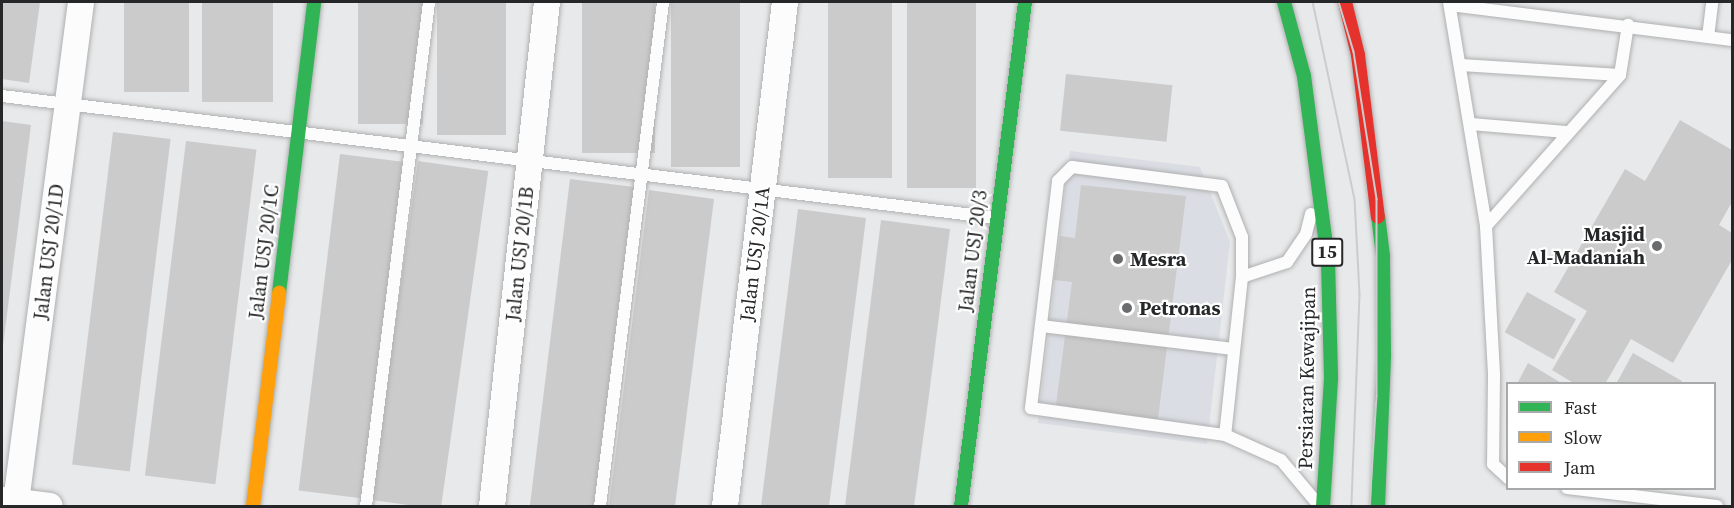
<!DOCTYPE html>
<style>
body{margin:0}
#map{position:relative;width:1734px;height:508px;overflow:hidden;background:#e8e9ea;font-family:"Source Serif 4",serif}
div>[style]{position:absolute}
[style*='--x']{left:calc(var(--x)*1px);top:calc(var(--y)*1px);width:calc(var(--w)*1px);rotate:calc(var(--a)*1deg)}
.built>*{inset:0;background:#dadde3}
.building>*{inset:0;background:#cbcbcc;transform-origin:0 0}
.roads{filter:drop-shadow(0 0 2px #afb0b1) drop-shadow(0 0 2px #afb0b1)}
.lane>*{height:12px;margin:-6px;padding:0 6px;transform-origin:6px;border-radius:6px;background:#fcfcfc}
.street>*{height:26px;margin:-13px;padding:0 13px;transform-origin:13px;border-radius:13px;background:#fcfcfc}
.fast>*{height:14px;margin:-7px;padding:0 7px;transform-origin:7px;border-radius:7px;background:#30b455}
.slow>*{height:14px;margin:-7px;padding:0 7px;transform-origin:7px;border-radius:7px;background:#ff9f0a}
.jam>*{height:14px;margin:-7px;padding:0 7px;transform-origin:7px;border-radius:7px;background:#e5322d}
.tram>*{height:1.5px;margin:-0.75px;padding:0 0.75px;transform-origin:0.75px;border-radius:0.75px;background:#cccccd}
.dots>*{width:16px;height:16px;translate:-50% -50%;box-sizing:border-box;border:3px solid #fff;border-radius:50%}
span{translate:-50% -50%;white-space:nowrap;text-align:center;line-height:1.15;-webkit-text-stroke:4.5px #fff;paint-order:stroke}
.shield-label span{padding:2px 4px;background:#fff;border:2px solid;border-radius:4px;-webkit-text-stroke-width:0}
.shield-label{font-size:18px;color:#262728;font-weight:700}
.poi-label{font-size:20px;color:#262728;font-weight:700}
.right{translate:-100% -50%;text-align:right}
.left{translate:0 -50%;text-align:left}
.street-label{font-size:20px;color:#262728}
.frame{position:absolute;inset:0;border:3px solid #262728;pointer-events:none}
.legend{position:absolute;left:1506px;top:382px;width:210px;height:108px;box-sizing:border-box;background:#fff;border:2px solid #a8a9a9;margin:0;padding:8px 10px;list-style:none;font-size:18px;color:#262728}
.legend li{display:flex;align-items:center;gap:12px;height:30px}
.legend b{width:30px;border:2px solid #a8a9a9}
</style>
<div id="map">
<div class="built">
<div style="clip-path:polygon(1070px 151px,1200px 167px,1230px 242px,1207px 444px,1038px 423px)"></div>
</div>
<div class="building">
<div style="clip-path:polygon(2px 2px,40px 2px,29px 83px,2px 79px)"></div>
<div style="left:124px;top:2px;width:65px;height:90px"></div>
<div style="left:202px;top:2px;width:71px;height:100px"></div>
<div style="left:358px;top:2px;width:65px;height:122px"></div>
<div style="left:437px;top:2px;width:69px;height:133px"></div>
<div style="left:582px;top:2px;width:73px;height:151px"></div>
<div style="left:671px;top:2px;width:69px;height:165px"></div>
<div style="left:828px;top:2px;width:64px;height:176px"></div>
<div style="left:907px;top:2px;width:69px;height:186px"></div>
<div style="left:1066px;top:74px;width:107px;height:57px;rotate:6deg"></div>
<div style="clip-path:polygon(1680px 120px,1732px 150px,1732px 202px,1719px 225px,1732px 233px,1732px 260px,1673px 363px,1631px 339px,1605px 384px,1575px 384px,1552px 370px,1587px 311px,1554px 292px,1625px 169px,1645px 181px)"></div>
<div style="clip-path:polygon(2px 121px,31px 125px,3px 346px,2px 346px)"></div>
<div style="left:113px;top:132px;width:58px;height:335px;rotate:7deg"></div>
<div style="left:186px;top:141px;width:71px;height:337px;rotate:7deg"></div>
<div style="left:340px;top:154px;width:65px;height:339px;rotate:7deg"></div>
<div style="left:418px;top:161px;width:71px;height:342px;rotate:8deg"></div>
<div style="left:570px;top:179px;width:65px;height:330px;rotate:7deg"></div>
<div style="clip-path:polygon(1081px 185px,1186px 196px,1158px 419px,1056px 405px,1072px 282px,1054px 280px,1060px 236px,1075px 238px)"></div>
<div style="clip-path:polygon(649px 190px,714px 199px,682px 451px,675px 506px,609px 506px)"></div>
<div style="clip-path:polygon(798px 209px,866px 218px,859px 274px,829px 506px,761px 506px)"></div>
<div style="clip-path:polygon(881px 220px,950px 229px,929px 395px,914px 506px,845px 506px)"></div>
<div style="left:1527px;top:292px;width:56px;height:46px;rotate:29deg"></div>
<div style="clip-path:polygon(1633px 353px,1682px 381px,1680px 384px,1616px 384px)"></div>
<div style="clip-path:polygon(1528px 363px,1563px 384px,1517px 384px)"></div>
</div>
<div class="roads">
<div class="lane">
<div style="--x:1449;--y:2;--w:227;--a:80.6"></div>
<div style="--x:1486;--y:226;--w:149;--a:86.9"></div>
<div style="--x:1494;--y:375;--w:89;--a:90.6"></div>
<div style="--x:1493;--y:464;--w:21;--a:43"></div>
<div style="--x:1450;--y:5;--w:284;--a:7.1"></div>
<div style="--x:1708;--y:37;--w:35;--a:-83"></div>
<div style="--x:1461;--y:65;--w:159;--a:3.6"></div>
<div style="--x:2;--y:96;--w:1002;--a:6.99"></div>
<div style="--x:1471;--y:124;--w:95;--a:4.8"></div>
<div style="--x:1311;--y:214;--w:21;--a:104"></div>
<div style="--x:1306;--y:234;--w:34;--a:124"></div>
<div style="--x:1287;--y:262;--w:47;--a:161.6"></div>
<div style="--x:1242;--y:277;--w:159;--a:96.1"></div>
<div style="--x:1225;--y:435;--w:61;--a:24.1"></div>
<div style="--x:1281;--y:460;--w:56;--a:50.1"></div>
<div style="--x:1486;--y:226;--w:202;--a:-48.4"></div>
<div style="--x:1620;--y:75;--w:51;--a:-80.9"></div>
<div style="--x:1041;--y:326;--w:194;--a:6.8"></div>
<div style="--x:1225;--y:435;--w:196;--a:-172.1"></div>
<div style="--x:1031;--y:408;--w:229;--a:-83.2"></div>
<div style="--x:1058;--y:181;--w:20;--a:-45"></div>
<div style="--x:1072;--y:167;--w:151;--a:7.2"></div>
<div style="--x:1222;--y:186;--w:55;--a:68.6"></div>
<div style="--x:1242;--y:237;--w:40;--a:90"></div>
<div style="--x:1567;--y:488;--w:151;--a:6.8"></div>
<div style="--x:366;--y:506;--w:508;--a:-82.87"></div>
<div style="--x:600;--y:506;--w:508;--a:-82.87"></div>
</div>
<div class="street">
<div style="--x:2;--y:500;--w:48;--a:7.1"></div>
<div style="--x:16;--y:502;--w:504;--a:-82.59"></div>
<div style="--x:492;--y:506;--w:507;--a:-83.77"></div>
<div style="--x:725;--y:506;--w:508;--a:-83.21"></div>
</div>
<div class="fast">
<div style="--x:1284;--y:2;--w:77;--a:74.9"></div>
<div style="--x:1304;--y:76;--w:187;--a:82.6"></div>
<div style="--x:1328;--y:261;--w:118;--a:88.5"></div>
<div style="--x:1331;--y:379;--w:127;--a:93.6"></div>
<div style="--x:279;--y:293;--w:293;--a:-83.1"></div>
<div style="--x:961;--y:506;--w:508;--a:-82.76"></div>
<div style="--x:1378;--y:506;--w:151;--a:-87.7"></div>
<div style="--x:1384;--y:355;--w:99;--a:-90.6"></div>
<div style="--x:1383;--y:256;--w:39;--a:-97"></div>
</div>
<div class="slow">
<div style="--x:253;--y:506;--w:215;--a:-83"></div>
</div>
<div class="jam">
<div style="--x:1345;--y:2;--w:55;--a:76.2"></div>
<div style="--x:1358;--y:55;--w:163;--a:83"></div>
</div>
</div>
<div class="tram">
<div style="--x:1313;--y:2;--w:201;--a:78"></div>
<div style="--x:1355;--y:199;--w:96;--a:87"></div>
<div style="--x:1360;--y:295;--w:211;--a:92.2"></div>
<div style="--x:1339;--y:2;--w:52;--a:73.3"></div>
<div style="--x:1354;--y:52;--w:149;--a:81.1"></div>
<div style="--x:1377;--y:199;--w:197;--a:90"></div>
<div style="--x:1377;--y:396;--w:110;--a:93.6"></div>
</div>
<div class="dots">
<div style="left:1657px;top:246px;background:#6a6b6c"></div>
<div style="left:1118px;top:259px;background:#6a6b6c"></div>
<div style="left:1127px;top:308px;background:#6a6b6c"></div>
</div>
<div class="shield-label">
<span style="left:1327px;top:252px">15</span>
</div>
<div class="poi-label">
<span class="right" style="left:1645px;top:246px">Masjid<br>Al-Madaniah</span>
<span class="left" style="left:1130px;top:259px">Mesra</span>
<span class="left" style="left:1139px;top:308px">Petronas</span>
</div>
<div class="street-label">
<span style="left:973px;top:251px;rotate:-83deg">Jalan USJ 20/3</span>
<span style="left:49px;top:252px;rotate:-83deg">Jalan USJ 20/1D</span>
<span style="left:264px;top:252px;rotate:-83deg">Jalan USJ 20/1C</span>
<span style="left:520px;top:254px;rotate:-84deg">Jalan USJ 20/1B</span>
<span style="left:755px;top:254px;rotate:-83deg">Jalan USJ 20/1A</span>
<span style="left:1307px;top:378px;rotate:-89deg">Persiaran Kewajipan</span>
</div>
<div class="frame"></div>
<ul class="legend">
<li><b style="height:8px;background:#30b455"></b>Fast</li>
<li><b style="height:8px;background:#ff9f0a"></b>Slow</li>
<li><b style="height:8px;background:#e5322d"></b>Jam</li>
</ul>
</div>
